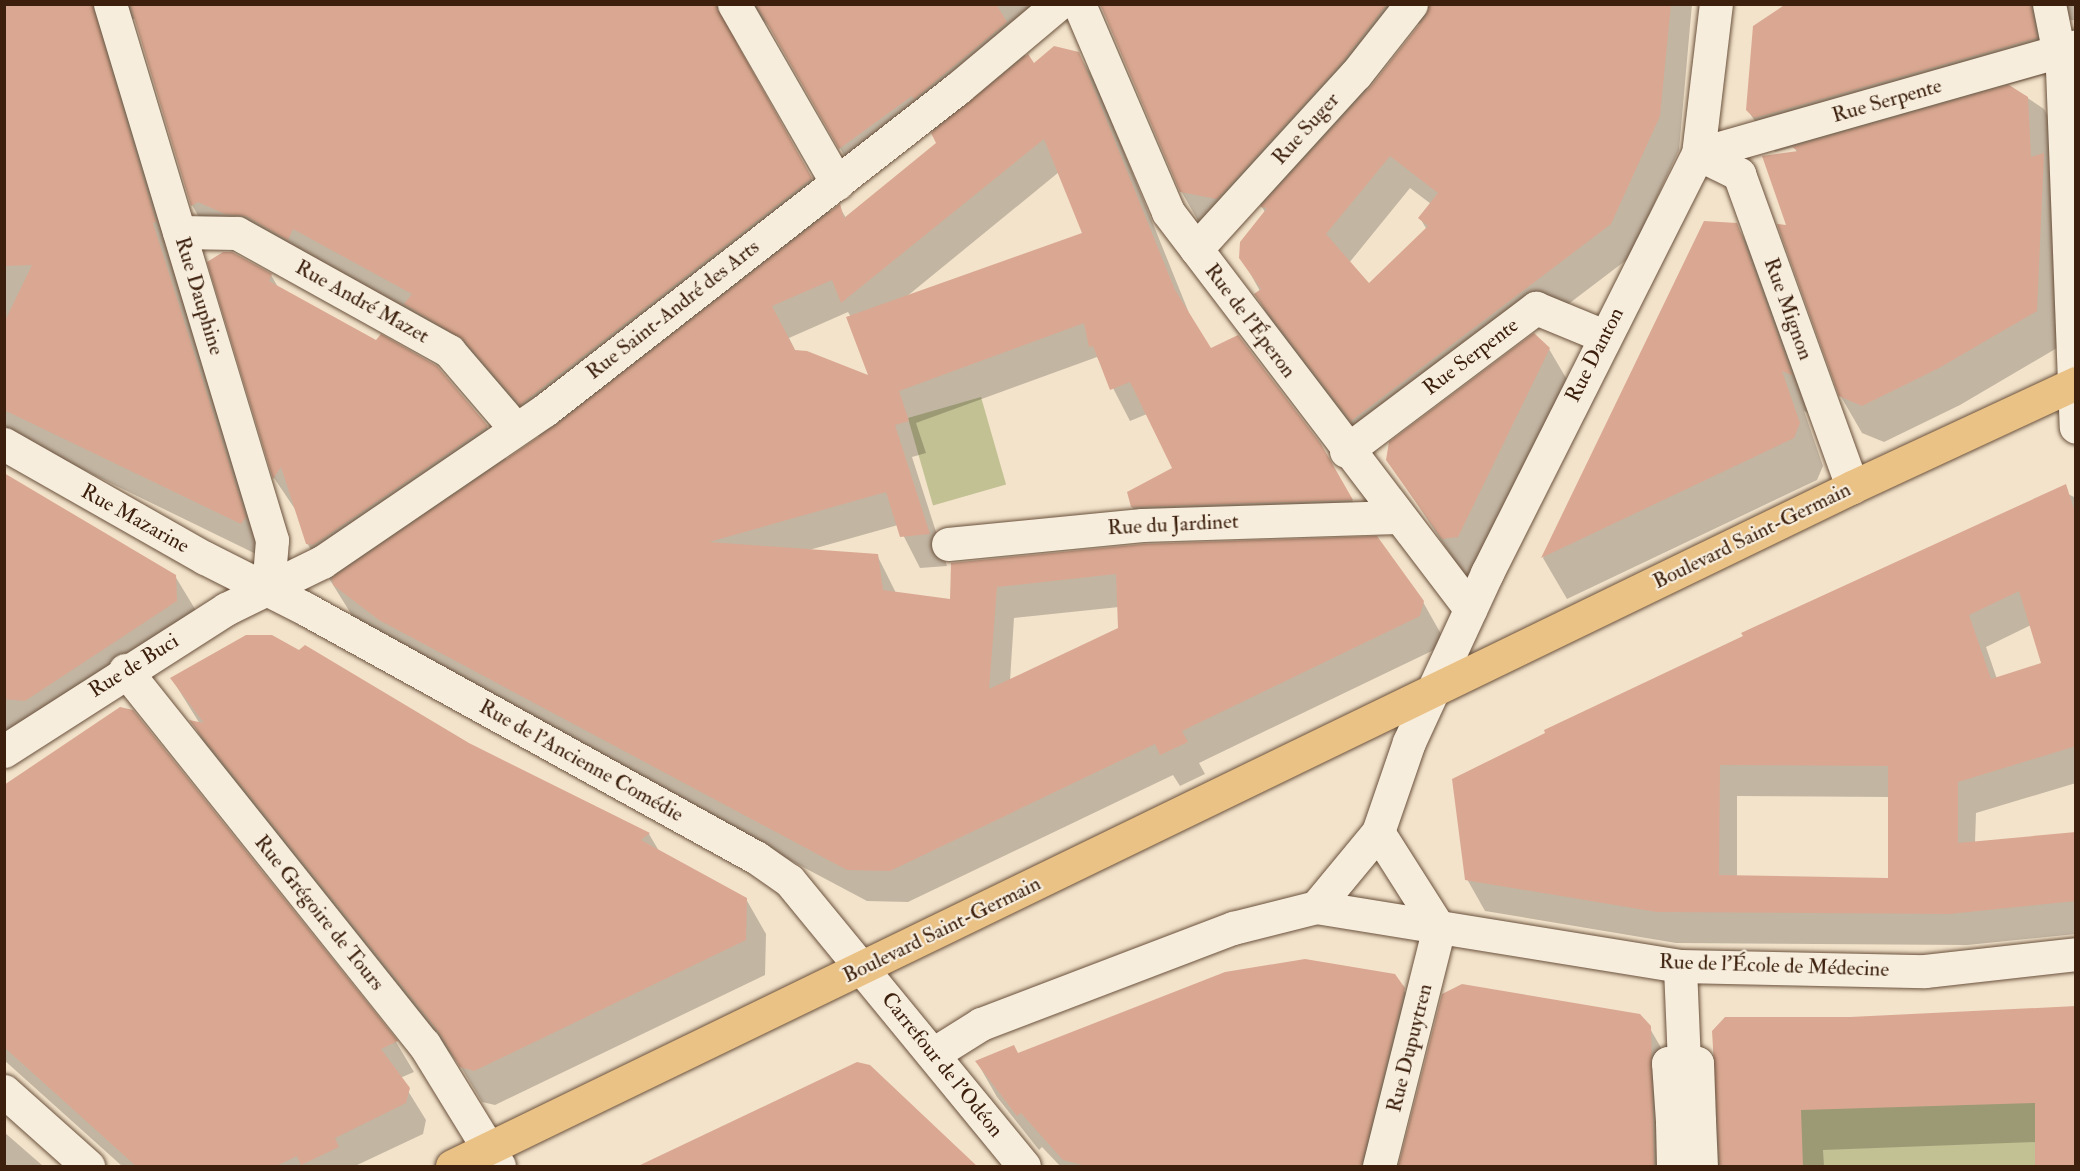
<!DOCTYPE html>
<meta charset="utf-8">
<style>
body{margin:0}
#map{position:relative;width:2080px;height:1171px;overflow:hidden;background:#f3e3cb;font-family:"IM FELL Double Pica",serif}
div>[style]{position:absolute}
[style*='--x']{left:calc(var(--x)*1px);top:calc(var(--y)*1px);width:calc(var(--w)*1px);rotate:calc(var(--a)*1deg)}
.green>*{inset:0;background:#c2c193;transform-origin:0 0}
.shadow>*{inset:0;background:#0003}
.building>*{inset:0;background:#daa892}
.roads{filter:drop-shadow(0 0 2px #6a513c) drop-shadow(0 0 2px #6a513c)}
.minor>*{height:33px;margin:-16.5px;padding:0 16.5px;transform-origin:16.5px;border-radius:16.5px;background:#f7eddd}
.major>*{height:33px;margin:-16.5px;padding:0 16.5px;transform-origin:16.5px;border-radius:16.5px;background:#eac286}
span{translate:-50% -50%;white-space:nowrap;text-align:center;line-height:1.15;-webkit-text-stroke:4.5px #f7eddd;paint-order:stroke}
.street-label{font-size:21px;color:#3c200d}
.frame{position:absolute;inset:0;border:6px solid #3c200d;pointer-events:none}
</style>
<div id="map">
<div class="green">
<div style="left:981px;top:397px;width:91px;height:76px;rotate:74deg"></div>
<div style="left:2035px;top:1103px;width:63px;height:234px;rotate:90deg"></div>
</div>
<div class="shadow">
<div style="clip-path:polygon(evenodd,4px 4px,1060px 4px,1017px 41px,1026px 57px,1033px 65px,1078px 53px,1097px 85px,1191px 318px,1211px 350px,1320px 445px,1370px 531px,1151px 539px,1132px 507px,1174px 469px,1147px 414px,1130px 421px,1097px 357px,916px 423px,926px 453px,912px 457px,947px 566px,920px 568px,898px 525px,809px 550px,877px 555px,896px 593px,951px 601px,953px 564px,1143px 545px,1423px 602px,1441px 634px,1438px 648px,1199px 763px,1205px 774px,1180px 786px,1173px 775px,908px 902px,867px 901px,399px 652px,353px 617px,307px 543px,297px 512px,274px 478px,209px 262px,271px 275px,278px 287px,377px 342px,436px 367px,487px 427px,507px 461px,540px 438px,484px 372px,211px 238px,192px 205px,136px 19px,123px 19px,260px 556px,4px 431px,4px 4px,744px 20px,763px 20px,771px 28px,859px 181px,932px 128px,938px 144px,846px 218px,839px 206px,831px 213px,736px 48px,736px 29px,744px 20px,4px 4px,1059px 172px,1084px 234px,906px 297px,1059px 172px,4px 4px,848px 312px,851px 317px,871px 378px,796px 352px,789px 338px,848px 312px,4px 4px,1119px 607px,1120px 629px,1010px 681px,1014px 618px,1119px 607px)"></div>
<div style="clip-path:polygon(evenodd,1102px 4px,1692px 4px,1679px 150px,1629px 258px,1371px 454px,1275px 328px,1256px 295px,1260px 291px,1241px 257px,1265px 212px,1260px 204px,1236px 231px,1200px 224px,1181px 191px,1102px 4px,1422px 23px,1371px 88px,1359px 101px,1415px 25px,1422px 23px,1102px 4px,1410px 188px,1431px 204px,1420px 218px,1427px 230px,1369px 286px,1349px 263px,1410px 188px)"></div>
<div style="clip-path:polygon(1788px 4px,2076px 4px,2076px 20px,2052px 21px,2055px 72px,2008px 85px,2044px 109px,2065px 147px,2057px 348px,1960px 405px,1884px 442px,1862px 433px,1840px 395px,1788px 226px,1797px 152px,1794px 147px,1775px 152px,1747px 109px)"></div>
<div style="clip-path:polygon(1704px 222px,1736px 224px,1760px 266px,1814px 416px,1804px 411px,1823px 466px,1817px 480px,1567px 599px,1543px 558px)"></div>
<div style="clip-path:polygon(1549px 349px,1572px 388px,1481px 576px,1466px 578px,1388px 460px)"></div>
<div style="clip-path:polygon(4px 474px,175px 576px,195px 609px,196px 635px,4px 757px)"></div>
<div style="clip-path:polygon(evenodd,2058px 489px,2076px 498px,2076px 783px,1976px 813px,1975px 843px,2076px 833px,2076px 934px,1967px 945px,1676px 943px,1485px 911px,1467px 879px,2058px 489px,2031px 625px,2043px 664px,1997px 679px,1986px 647px,2031px 625px,2058px 489px,1737px 796px,1889px 797px,1889px 880px,1737px 877px,1737px 796px)"></div>
<div style="clip-path:polygon(172px 679px,468px 744px,649px 834px,659px 851px,746px 899px,766px 934px,765px 975px,495px 1105px,482px 1102px,461px 1067px,211px 755px,192px 722px,200px 724px)"></div>
<div style="clip-path:polygon(132px 711px,396px 1042px,414px 1072px,400px 1078px,426px 1120px,423px 1134px,355px 1166px,122px 1166px,4px 1060px,4px 786px)"></div>
<div style="clip-path:polygon(1403px 989px,1424px 1024px,1388px 1166px,1060px 1166px,1042px 1147px,1039px 1150px,997px 1097px,977px 1062px)"></div>
<div style="clip-path:polygon(2076px 1007px,2037px 1142px,1823px 1150px,1824px 1166px,1718px 1166px,1713px 1032px,1850px 1019px)"></div>
<div style="clip-path:polygon(1649px 1027px,1670px 1063px,1674px 1166px,1400px 1166px)"></div>
<div style="clip-path:polygon(4px 1132px,43px 1166px,4px 1166px)"></div>
</div>
<div class="building">
<div style="clip-path:polygon(4px 4px,92px 4px,156px 222px,153px 223px,246px 517px,241px 524px,4px 410px,4px 323px,32px 265px,4px 266px)"></div>
<div style="clip-path:polygon(130px 4px,715px 4px,812px 178px,520px 405px,463px 339px,404px 304px,412px 294px,293px 229px,288px 240px,246px 216px,225px 214px,198px 202px,191px 206px)"></div>
<div style="clip-path:polygon(756px 4px,996px 4px,1007px 22px,914px 99px,912px 96px,839px 149px)"></div>
<div style="clip-path:polygon(1100px 4px,1387px 4px,1342px 62px,1217px 199px,1180px 192px)"></div>
<div style="clip-path:polygon(evenodd,1429px 4px,1671px 4px,1660px 116px,1611px 224px,1351px 421px,1254px 294px,1261px 289px,1239px 258px,1240px 242px,1267px 208px,1260px 207px,1371px 86px,1426px 16px,1429px 4px,1390px 156px,1438px 193px,1418px 218px,1428px 226px,1369px 283px,1326px 234px,1390px 156px)"></div>
<div style="clip-path:polygon(1786px 4px,2031px 4px,2037px 38px,1754px 118px,1746px 110px,1753px 26px)"></div>
<div style="clip-path:polygon(evenodd,1054px 46px,1079px 52px,1175px 290px,1211px 348px,1238px 335px,1321px 444px,1353px 500px,1131px 507px,1127px 492px,1172px 468px,1130px 382px,1110px 390px,1093px 346px,1089px 347px,1084px 323px,899px 391px,909px 421px,895px 425px,930px 534px,900px 537px,886px 492px,709px 542px,878px 554px,883px 590px,950px 599px,951px 563px,1143px 544px,1377px 536px,1424px 601px,1420px 616px,1182px 731px,1188px 742px,1160px 755px,1155px 744px,890px 871px,847px 870px,379px 620px,333px 585px,332px 578px,556px 425px,840px 204px,844px 218px,936px 143px,931px 133px,1028px 54px,1034px 63px,1054px 46px,1044px 139px,1082px 233px,846px 317px,868px 375px,807px 351px,795px 350px,772px 306px,832px 280px,841px 303px,1044px 139px,1054px 46px,1116px 574px,1118px 628px,989px 689px,997px 587px,1116px 574px)"></div>
<div style="clip-path:polygon(2009px 85px,2028px 97px,2031px 157px,2044px 153px,2037px 311px,1939px 368px,1862px 406px,1839px 396px,1777px 224px,1786px 225px,1762px 156px,1798px 151px,1792px 147px)"></div>
<div style="clip-path:polygon(1704px 221px,1737px 223px,1792px 375px,1782px 371px,1800px 423px,1794px 438px,1541px 558px)"></div>
<div style="clip-path:polygon(223px 252px,232px 252px,272px 274px,269px 281px,376px 340px,381px 334px,437px 366px,488px 426px,313px 545px,306px 544px,281px 467px,273px 479px,207px 262px)"></div>
<div style="clip-path:polygon(1534px 333px,1550px 348px,1458px 537px,1442px 539px,1386px 460px,1389px 442px)"></div>
<div style="clip-path:polygon(4px 473px,176px 575px,177px 601px,25px 701px,4px 699px)"></div>
<div style="clip-path:polygon(evenodd,2066px 484px,2076px 516px,2076px 746px,1958px 782px,1958px 843px,2076px 832px,2076px 901px,1949px 914px,1657px 912px,1465px 880px,1452px 779px,1545px 733px,1544px 730px,1743px 636px,1741px 633px,2066px 484px,2019px 591px,2041px 663px,1991px 679px,1969px 615px,2019px 591px,2066px 484px,1720px 765px,1888px 766px,1888px 878px,1719px 875px,1720px 765px)"></div>
<div style="clip-path:polygon(246px 635px,272px 635px,299px 650px,305px 645px,469px 743px,650px 833px,641px 840px,747px 898px,746px 940px,474px 1071px,460px 1067px,439px 1032px,189px 720px,204px 723px,170px 678px)"></div>
<div style="clip-path:polygon(120px 707px,133px 710px,398px 1041px,381px 1049px,410px 1088px,406px 1103px,335px 1138px,339px 1147px,301px 1165px,297px 1156px,274px 1167px,137px 1167px,4px 1047px,4px 785px)"></div>
<div style="clip-path:polygon(1305px 959px,1395px 974px,1405px 988px,1361px 1167px,1090px 1167px,1063px 1160px,1021px 1113px,1017px 1116px,975px 1061px,1014px 1045px,1018px 1053px,1225px 972px)"></div>
<div style="clip-path:polygon(1462px 984px,1640px 1014px,1651px 1026px,1654px 1167px,1398px 1167px,1442px 994px)"></div>
<div style="clip-path:polygon(2076px 1006px,2076px 1167px,2035px 1167px,2035px 1103px,1801px 1110px,1803px 1167px,1720px 1167px,1712px 1031px,1725px 1017px,1850px 1017px)"></div>
<div style="clip-path:polygon(857px 1062px,870px 1065px,978px 1167px,636px 1167px)"></div>
</div>
<div class="roads">
<div class="minor">
<div style="--x:110;--y:4;--w:560;--a:73.18"></div>
<div style="--x:272;--y:540;--w:49;--a:94.7"></div>
<div style="--x:734;--y:4;--w:207;--a:60.1"></div>
<div style="--x:1079;--y:4;--w:226;--a:66.8"></div>
<div style="--x:1168;--y:212;--w:499;--a:52.7"></div>
<div style="--x:2049;--y:4;--w:66;--a:78.7"></div>
<div style="--x:2062;--y:69;--w:358;--a:87.8"></div>
<div style="--x:1698;--y:154;--w:393;--a:-15.9"></div>
<div style="--x:1698;--y:154;--w:46;--a:26"></div>
<div style="--x:1739;--y:174;--w:333;--a:70.1"></div>
<div style="--x:179;--y:232;--w:58;--a:1"></div>
<div style="--x:237;--y:233;--w:243;--a:29.1"></div>
<div style="--x:449;--y:351;--w:101;--a:49.4"></div>
<div style="--x:1196;--y:249;--w:237;--a:-47.6"></div>
<div style="--x:1356;--y:74;--w:89;--a:-51.8"></div>
<div style="--x:4;--y:444;--w:231;--a:29.6"></div>
<div style="--x:205;--y:558;--w:111;--a:26.8"></div>
<div style="--x:304;--y:608;--w:517;--a:28.89"></div>
<div style="--x:757;--y:858;--w:39;--a:35"></div>
<div style="--x:789;--y:880;--w:370;--a:50.6"></div>
<div style="--x:1346;--y:451;--w:238;--a:-37"></div>
<div style="--x:1536;--y:308;--w:74;--a:22.4"></div>
<div style="--x:948;--y:544;--w:195;--a:-5.6"></div>
<div style="--x:1142;--y:525;--w:256;--a:-1.8"></div>
<div style="--x:125;--y:670;--w:479;--a:51.4"></div>
<div style="--x:424;--y:1044;--w:143;--a:58.4"></div>
<div style="--x:4;--y:751;--w:264;--a:-32.6"></div>
<div style="--x:226;--y:609;--w:107;--a:-26.1"></div>
<div style="--x:322;--y:562;--w:270;--a:-34.3"></div>
<div style="--x:545;--y:410;--w:524;--a:-37.94"></div>
<div style="--x:958;--y:88;--w:131;--a:-40"></div>
<div style="--x:1378;--y:832;--w:114;--a:57.6"></div>
<div style="--x:1316;--y:907;--w:97;--a:-50.4"></div>
<div style="--x:1378;--y:832;--w:95;--a:-71"></div>
<div style="--x:1409;--y:742;--w:186;--a:-65.2"></div>
<div style="--x:1487;--y:573;--w:469;--a:-63.3"></div>
<div style="--x:1698;--y:154;--w:151;--a:-83.2"></div>
<div style="--x:933;--y:1054;--w:57;--a:-32"></div>
<div style="--x:981;--y:1024;--w:270;--a:-20.9"></div>
<div style="--x:1233;--y:928;--w:86;--a:-14.2"></div>
<div style="--x:1316;--y:907;--w:369;--a:9.2"></div>
<div style="--x:1680;--y:966;--w:245;--a:1.2"></div>
<div style="--x:1925;--y:971;--w:152;--a:-6.4"></div>
<div style="--x:1684;--y:1063;--w:13;--a:0"></div>
<div style="--x:1697;--y:1063;--w:58;--a:88"></div>
<div style="--x:4;--y:1091;--w:113;--a:41.8"></div>
<div style="--x:1672;--y:1121;--w:58;--a:-93.9"></div>
<div style="--x:1668;--y:1063;--w:16;--a:0"></div>
<div style="--x:1684;--y:1063;--w:97;--a:-92.4"></div>
<div style="--x:1379;--y:1166;--w:245;--a:-75.9"></div>
<div style="--x:1673;--y:1166;--w:45;--a:-91.3"></div>
<div style="--x:1672;--y:1121;--w:14;--a:-4"></div>
<div style="--x:1686;--y:1120;--w:13;--a:4"></div>
<div style="--x:1699;--y:1121;--w:45;--a:87.5"></div>
</div>
<div class="major">
<div style="--x:452;--y:1166;--w:1556;--a:-25.87"></div>
<div style="--x:1852;--y:487;--w:247;--a:-24.9"></div>
</div>
</div>
<div class="street-label">
<span style="left:1887px;top:101px;rotate:-16deg">Rue Serpente</span>
<span style="left:1306px;top:129px;rotate:-48deg">Rue Suger</span>
<span style="left:199px;top:296px;rotate:73deg">Rue Dauphine</span>
<span style="left:362px;top:302px;rotate:29deg">Rue André Mazet</span>
<span style="left:1788px;top:309px;rotate:70deg">Rue Mignon</span>
<span style="left:673px;top:310px;rotate:-38deg">Rue Saint-André des Arts</span>
<span style="left:1250px;top:321px;rotate:53deg">Rue de l'Éperon</span>
<span style="left:1595px;top:355px;rotate:-63deg">Rue Danton</span>
<span style="left:1471px;top:357px;rotate:-37deg">Rue Serpente</span>
<span style="left:135px;top:519px;rotate:29deg">Rue Mazarine</span>
<span style="left:1173px;top:525px;rotate:-3deg">Rue du Jardinet</span>
<span style="left:1752px;top:536px;rotate:-26deg">Boulevard Saint-Germain</span>
<span style="left:134px;top:666px;rotate:-32deg">Rue de Buci</span>
<span style="left:581px;top:761px;rotate:29deg">Rue de l'Ancienne Comédie</span>
<span style="left:319px;top:913px;rotate:51deg">Rue Grégoire de Tours</span>
<span style="left:942px;top:930px;rotate:-26deg">Boulevard Saint-Germain</span>
<span style="left:1774px;top:966px;rotate:2deg">Rue de l'École de Médecine</span>
<span style="left:1410px;top:1048px;rotate:-76deg">Rue Dupuytren</span>
<span style="left:942px;top:1065px;rotate:51deg">Carrefour de l'Odéon</span>
</div>
<div class="frame"></div>
</div>
